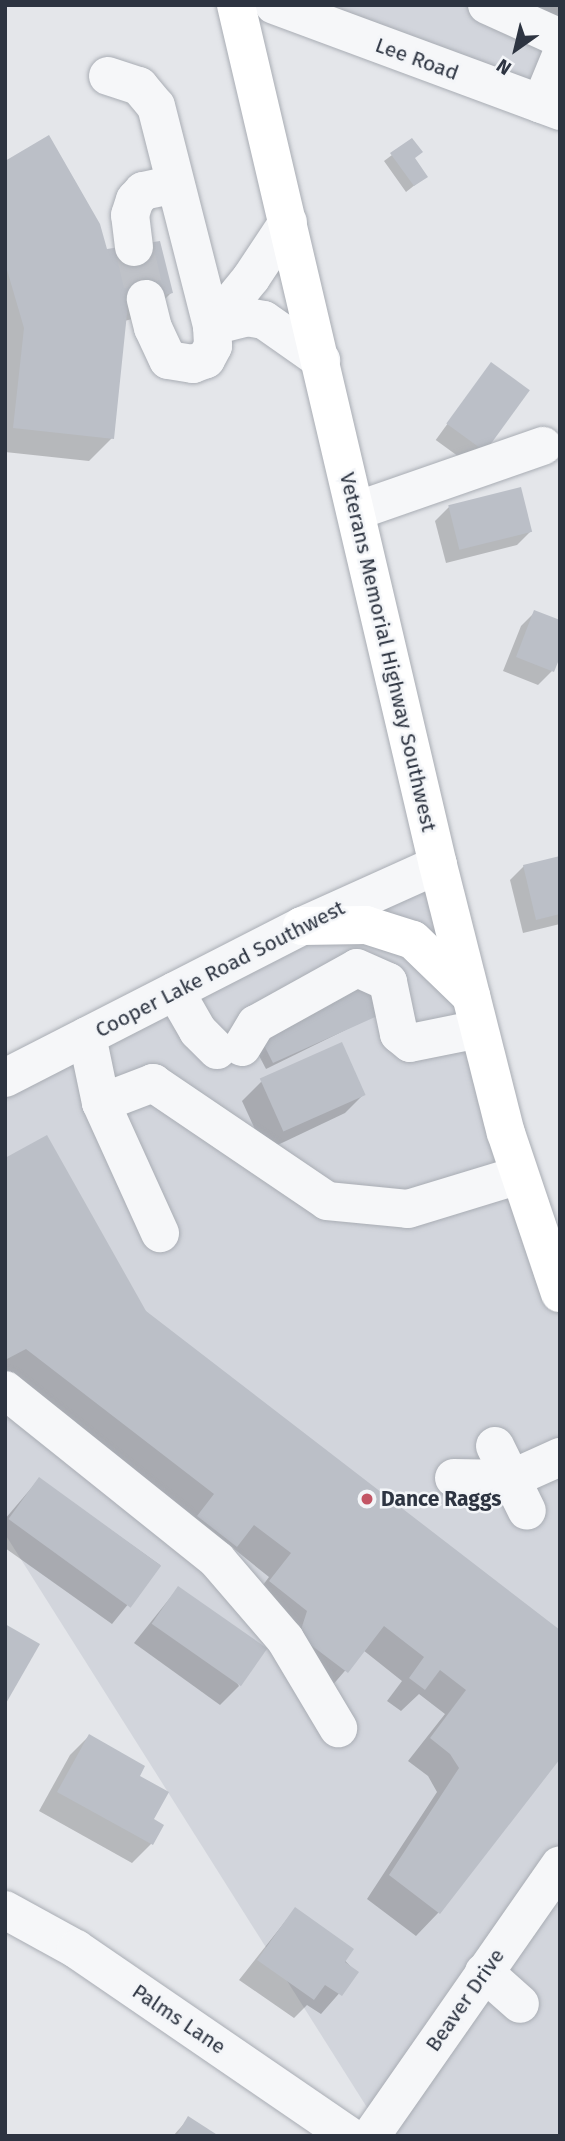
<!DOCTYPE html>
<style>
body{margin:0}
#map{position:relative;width:565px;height:2141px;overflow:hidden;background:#e4e6ea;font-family:"Fira Sans",sans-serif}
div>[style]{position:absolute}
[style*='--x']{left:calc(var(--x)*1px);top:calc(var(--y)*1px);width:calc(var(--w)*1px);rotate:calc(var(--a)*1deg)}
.built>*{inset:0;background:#d2d5dc}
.shadow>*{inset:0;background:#0003;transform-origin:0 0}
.building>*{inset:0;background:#bbbfc7;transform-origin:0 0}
.minor-tunnel>*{height:38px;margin-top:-19px;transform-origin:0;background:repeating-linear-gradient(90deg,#bfc2c8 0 38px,transparent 0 57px)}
.roads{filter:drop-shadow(0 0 2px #a9adb4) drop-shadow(0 0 2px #a9adb4)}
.minor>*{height:38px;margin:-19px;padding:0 19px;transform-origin:19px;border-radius:19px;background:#f6f7f9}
.major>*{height:38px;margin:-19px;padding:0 19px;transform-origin:19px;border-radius:19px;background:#fff}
.dots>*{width:19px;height:19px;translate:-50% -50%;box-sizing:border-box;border:4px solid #f3f5f8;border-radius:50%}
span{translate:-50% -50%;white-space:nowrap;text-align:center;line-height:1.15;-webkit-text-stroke:5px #f3f5f8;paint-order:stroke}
.street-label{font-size:21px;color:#2d3441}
.poi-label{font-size:21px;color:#2d3441;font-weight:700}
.left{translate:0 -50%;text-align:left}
.frame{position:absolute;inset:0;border:7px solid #2d3441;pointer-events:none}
.north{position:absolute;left:481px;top:14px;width:70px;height:70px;-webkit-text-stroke:5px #f3f5f8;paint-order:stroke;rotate:214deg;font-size:19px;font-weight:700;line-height:28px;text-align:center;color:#2d3441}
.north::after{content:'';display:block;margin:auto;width:24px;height:32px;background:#2d3441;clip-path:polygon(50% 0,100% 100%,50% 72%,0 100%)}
</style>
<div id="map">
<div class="built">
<div style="clip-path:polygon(299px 5px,560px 5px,560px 117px)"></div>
<div style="clip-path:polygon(438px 881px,560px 1273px,560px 2136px,385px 2136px,5px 1534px,5px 1067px)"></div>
</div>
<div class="shadow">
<div style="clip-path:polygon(503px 5px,560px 5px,560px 35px)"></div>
<div style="clip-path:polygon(412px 140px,413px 159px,425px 177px,406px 192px,384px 161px)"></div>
<div style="clip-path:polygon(5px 163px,105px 251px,172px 292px,149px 315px,124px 321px,112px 438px,89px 461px,5px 452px)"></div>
<div style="left:491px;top:364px;width:46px;height:94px;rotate:36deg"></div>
<div style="clip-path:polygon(449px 507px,530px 532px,517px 545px,446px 563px,435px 521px)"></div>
<div style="clip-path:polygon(535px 612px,552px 671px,538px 685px,503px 671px,521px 626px)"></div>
<div style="clip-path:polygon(560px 858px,560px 924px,523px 933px,510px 880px,524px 866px)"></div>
<div style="clip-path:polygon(382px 1012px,266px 1069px,253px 1044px)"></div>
<div style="clip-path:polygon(261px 1082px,364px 1094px,345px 1113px,265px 1151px,242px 1101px)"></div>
<div style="clip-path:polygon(5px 1160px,560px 1756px,438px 1913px,416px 1936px,367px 1899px,437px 1792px,428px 1776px,408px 1761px,445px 1714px,419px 1694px,401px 1711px,387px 1701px,402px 1681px,363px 1650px,324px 1695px,248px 1605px,269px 1577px,233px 1548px,213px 1568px,5px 1373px)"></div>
<div style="clip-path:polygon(39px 1479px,160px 1565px,112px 1624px,5px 1548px,5px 1519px)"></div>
<div style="clip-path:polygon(178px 1588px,239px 1686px,220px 1705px,134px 1643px)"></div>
<div style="clip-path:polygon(89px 1736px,138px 1777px,151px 1820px,151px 1844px,132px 1863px,39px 1811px,70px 1755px)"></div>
<div style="clip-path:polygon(295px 1909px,357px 1973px,321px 2014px,307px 2005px,294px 2018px,239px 1980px)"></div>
<div style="clip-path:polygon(189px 2118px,216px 2136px,173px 2136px)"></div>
</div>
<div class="building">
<div style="clip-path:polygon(49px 135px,100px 224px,107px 249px,160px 241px,173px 293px,128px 304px,114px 439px,13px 428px,24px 328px,5px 263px,5px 161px)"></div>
<div style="clip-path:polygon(412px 138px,423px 152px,415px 158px,428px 177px,414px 186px,390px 153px)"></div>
<div style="left:491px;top:362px;width:48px;height:76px;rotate:36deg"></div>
<div style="left:521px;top:487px;width:46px;height:75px;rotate:76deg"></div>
<div style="clip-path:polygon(534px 610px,560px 620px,560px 657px,554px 672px,516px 657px)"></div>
<div style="clip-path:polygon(560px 856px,560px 914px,536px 920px,523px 865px)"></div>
<div style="clip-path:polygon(362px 986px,372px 989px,384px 1013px,273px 1063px,259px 1035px)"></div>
<div style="left:342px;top:1042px;width:58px;height:90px;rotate:66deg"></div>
<div style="clip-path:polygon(47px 1135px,146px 1311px,560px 1630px,560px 1759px,440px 1914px,389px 1875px,459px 1768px,450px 1754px,430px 1738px,466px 1690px,440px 1670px,425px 1690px,409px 1678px,424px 1657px,384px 1626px,348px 1673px,299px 1636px,307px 1611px,269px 1581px,291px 1553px,254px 1525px,237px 1547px,197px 1516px,214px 1494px,26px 1349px,5px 1360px,5px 1158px)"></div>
<div style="left:39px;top:1477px;width:151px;height:52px;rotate:36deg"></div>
<div style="left:178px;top:1586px;width:109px;height:46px;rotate:35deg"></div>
<div style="clip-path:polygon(5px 1624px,40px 1644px,5px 1705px)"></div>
<div style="clip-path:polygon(89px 1734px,145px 1766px,140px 1776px,169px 1792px,154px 1819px,164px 1825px,153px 1845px,57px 1792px)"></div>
<div style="clip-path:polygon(295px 1907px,354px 1949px,345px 1962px,359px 1972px,342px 1996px,325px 1985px,314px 2000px,257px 1960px)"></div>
<div style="clip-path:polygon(188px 2116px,219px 2136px,176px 2136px)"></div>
</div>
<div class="minor-tunnel">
<div style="--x:134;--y:247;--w:53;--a:77"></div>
</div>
<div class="roads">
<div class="minor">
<div style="--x:274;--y:5;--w:305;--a:20.3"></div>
<div style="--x:487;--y:5;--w:80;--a:24.3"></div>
<div style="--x:108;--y:76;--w:33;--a:18"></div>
<div style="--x:139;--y:86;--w:26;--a:50"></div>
<div style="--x:156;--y:106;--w:227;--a:75.7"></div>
<div style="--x:212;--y:326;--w:20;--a:87"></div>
<div style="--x:213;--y:346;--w:15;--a:118"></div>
<div style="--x:206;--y:359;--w:14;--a:159"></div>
<div style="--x:193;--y:364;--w:25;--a:-171"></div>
<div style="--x:168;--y:360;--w:35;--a:-115"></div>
<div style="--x:153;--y:328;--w:30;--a:-104"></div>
<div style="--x:541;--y:104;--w:50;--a:-67.6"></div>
<div style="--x:134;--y:247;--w:32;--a:-97"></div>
<div style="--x:130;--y:215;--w:16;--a:-72"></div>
<div style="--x:135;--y:200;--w:12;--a:-48"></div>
<div style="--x:143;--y:191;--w:33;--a:-12"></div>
<div style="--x:212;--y:326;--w:62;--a:-50.9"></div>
<div style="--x:251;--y:278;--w:67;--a:-56.5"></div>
<div style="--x:212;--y:326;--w:36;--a:-14"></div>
<div style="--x:247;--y:317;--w:17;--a:10"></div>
<div style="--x:264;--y:320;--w:70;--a:35.1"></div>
<div style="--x:356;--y:511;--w:198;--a:-19.2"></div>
<div style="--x:175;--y:991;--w:46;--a:60.1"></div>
<div style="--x:198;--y:1031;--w:27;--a:45"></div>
<div style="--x:87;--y:1036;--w:68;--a:78.2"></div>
<div style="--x:101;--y:1103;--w:143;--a:65.6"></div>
<div style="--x:242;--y:1047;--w:27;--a:-59"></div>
<div style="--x:256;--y:1024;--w:115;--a:-29"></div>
<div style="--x:357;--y:968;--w:34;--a:24"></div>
<div style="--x:388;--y:982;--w:53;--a:78.1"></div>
<div style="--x:399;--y:1034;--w:14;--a:39"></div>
<div style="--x:410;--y:1043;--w:70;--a:-11.5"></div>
<div style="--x:5;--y:1078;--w:334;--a:-27.1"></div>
<div style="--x:302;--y:926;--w:149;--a:-24.2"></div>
<div style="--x:101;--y:1103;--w:56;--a:-21"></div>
<div style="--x:153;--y:1083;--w:210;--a:34.1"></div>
<div style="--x:327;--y:1201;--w:81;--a:5.6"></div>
<div style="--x:408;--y:1209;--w:116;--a:-17"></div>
<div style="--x:5;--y:1390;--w:272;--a:38.7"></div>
<div style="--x:217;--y:1560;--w:104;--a:49.3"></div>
<div style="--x:285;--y:1639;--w:104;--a:59.2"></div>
<div style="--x:495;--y:1446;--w:72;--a:63.8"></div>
<div style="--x:454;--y:1478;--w:57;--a:1"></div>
<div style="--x:511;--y:1479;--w:54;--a:-24.2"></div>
<div style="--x:5;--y:1910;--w:81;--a:28.8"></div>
<div style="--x:76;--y:1949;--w:331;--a:34.4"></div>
<div style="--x:484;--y:1972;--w:48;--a:41.6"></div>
<div style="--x:371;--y:2136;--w:330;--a:-55.1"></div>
</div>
<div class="major">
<div style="--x:236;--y:5;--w:883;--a:76.78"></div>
<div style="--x:438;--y:865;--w:276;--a:75.8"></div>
<div style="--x:506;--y:1133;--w:169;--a:71.4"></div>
<div style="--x:302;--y:926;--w:64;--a:-0.9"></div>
<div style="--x:366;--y:925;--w:49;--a:17.7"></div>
<div style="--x:413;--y:940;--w:81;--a:44"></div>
</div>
</div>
<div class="dots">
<div style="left:367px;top:1499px;background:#c35565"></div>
</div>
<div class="street-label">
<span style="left:417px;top:59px;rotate:20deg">Lee Road</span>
<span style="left:388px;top:652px;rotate:77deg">Veterans Memorial Highway Southwest</span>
<span style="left:220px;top:969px;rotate:-27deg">Cooper Lake Road Southwest</span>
<span style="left:465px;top:2000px;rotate:-55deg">Beaver Drive</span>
<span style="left:179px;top:2019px;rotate:34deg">Palms Lane</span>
</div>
<div class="poi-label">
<span class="left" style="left:381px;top:1499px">Dance Raggs</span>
</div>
<div class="frame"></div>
<div class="north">N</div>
</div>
